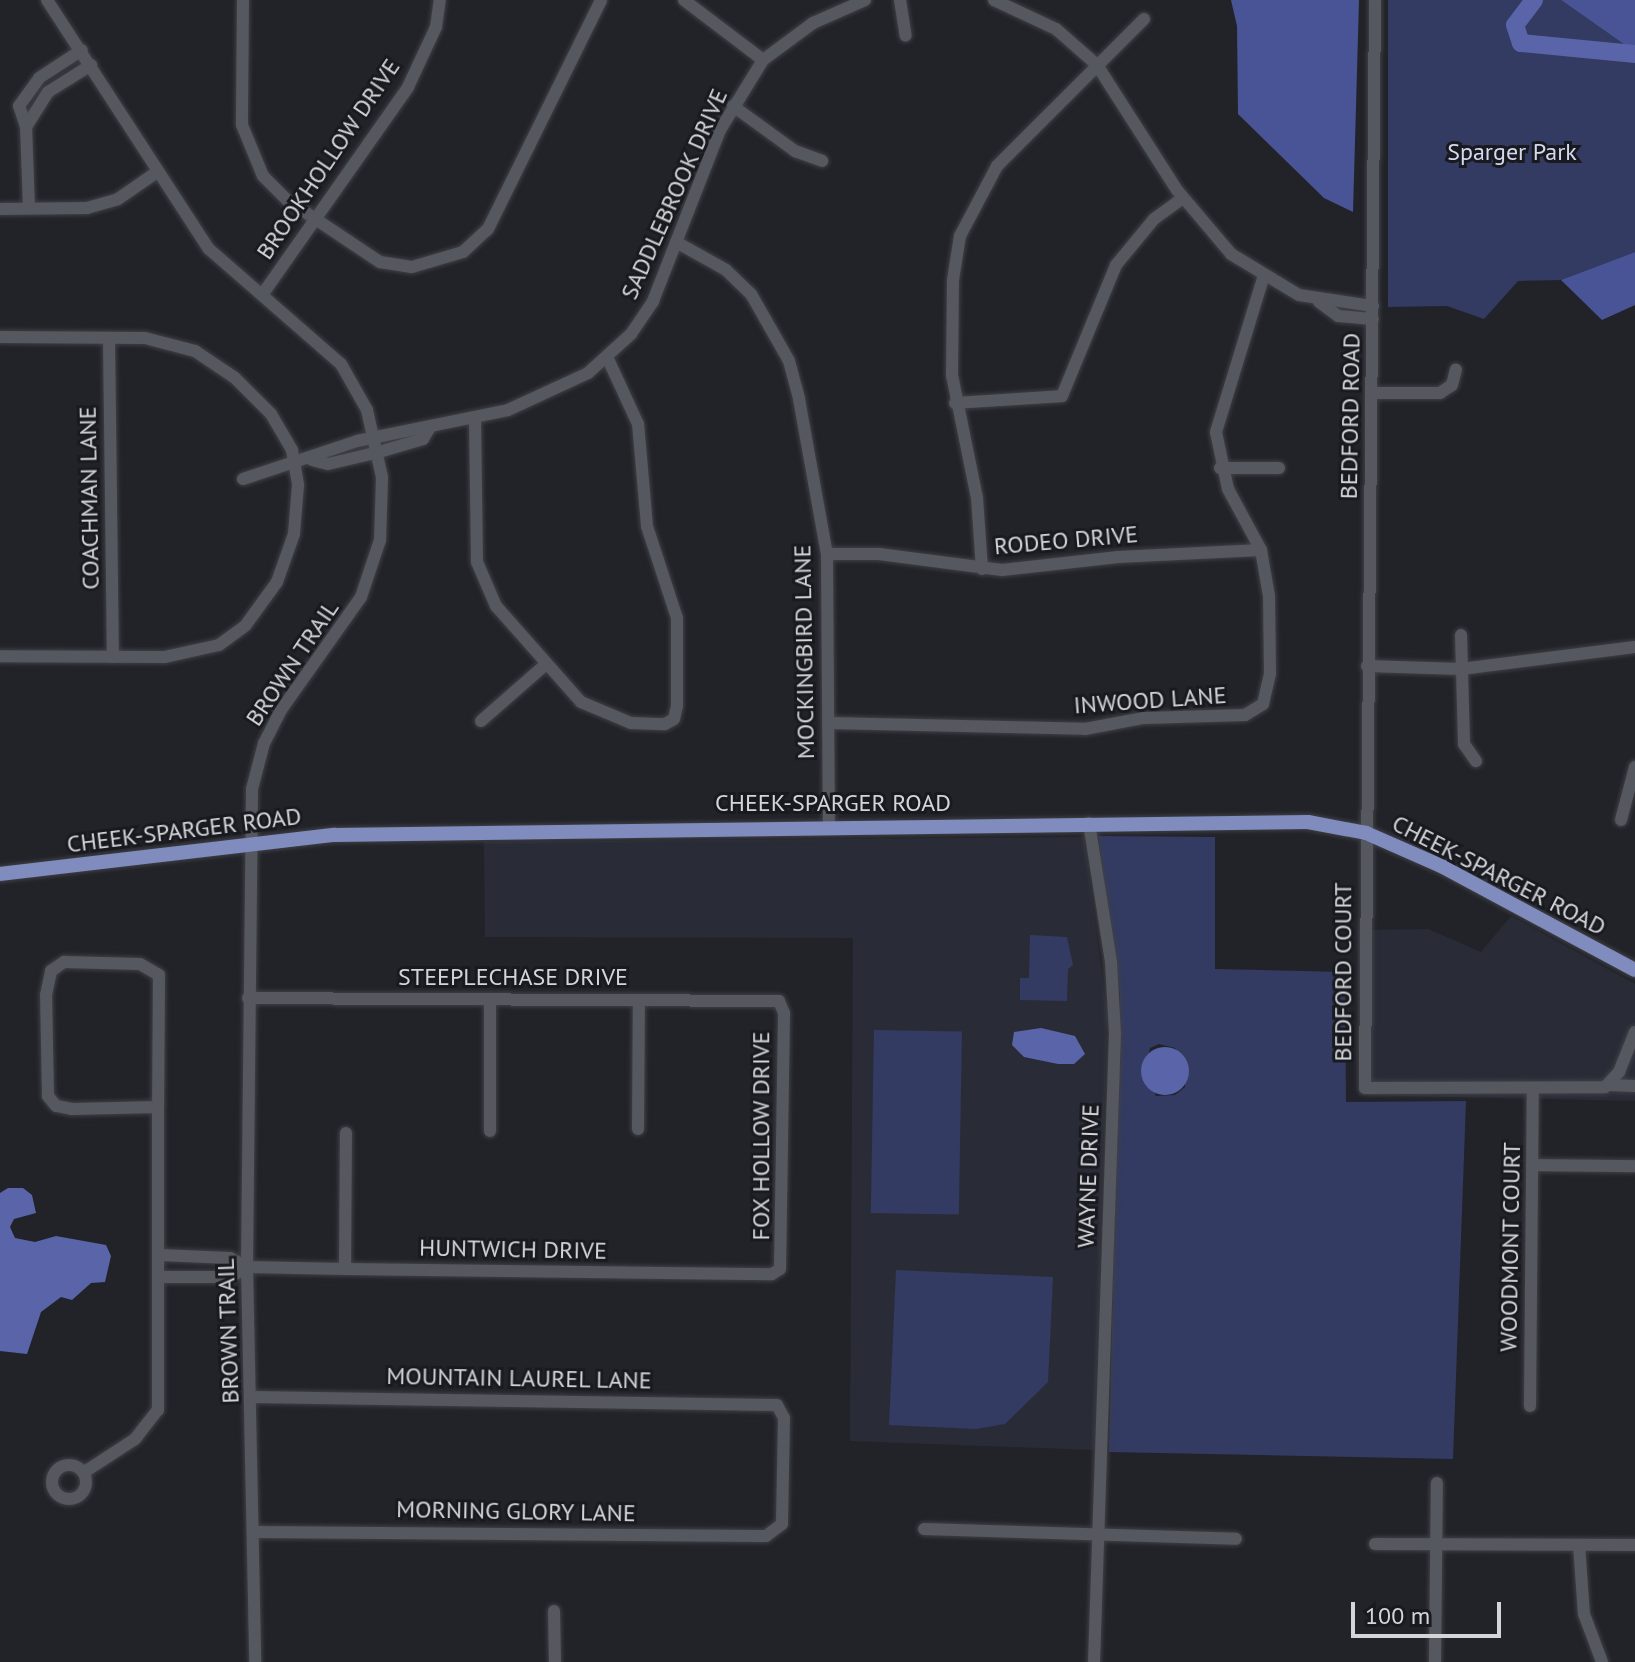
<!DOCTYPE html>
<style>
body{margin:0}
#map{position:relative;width:1635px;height:1662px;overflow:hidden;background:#222329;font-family:"PT Sans",sans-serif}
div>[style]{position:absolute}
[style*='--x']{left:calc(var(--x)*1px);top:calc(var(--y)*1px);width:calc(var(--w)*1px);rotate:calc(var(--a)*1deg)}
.built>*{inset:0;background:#292c37}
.green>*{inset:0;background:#333b62;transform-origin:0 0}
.forest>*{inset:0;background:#495496}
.water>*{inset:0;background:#5965a8}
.round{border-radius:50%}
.river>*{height:18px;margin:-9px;padding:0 9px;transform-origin:9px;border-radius:9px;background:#5965a8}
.roads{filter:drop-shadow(0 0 2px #3f4046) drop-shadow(0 0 2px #3f4046)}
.minor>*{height:12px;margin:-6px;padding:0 6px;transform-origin:6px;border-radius:6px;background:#56585f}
.minor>.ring{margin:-6px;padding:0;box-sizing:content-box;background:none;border:12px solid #56585f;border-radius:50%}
.major>*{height:14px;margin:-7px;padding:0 7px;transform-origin:7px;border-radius:7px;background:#818cbe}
span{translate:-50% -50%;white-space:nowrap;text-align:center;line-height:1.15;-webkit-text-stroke:6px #181a1f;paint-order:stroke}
.park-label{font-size:24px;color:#d4d9ed}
.street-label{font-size:24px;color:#d4d5d9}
.scale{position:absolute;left:1351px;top:1602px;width:150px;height:36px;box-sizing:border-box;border:4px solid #d4d5d9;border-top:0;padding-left:10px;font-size:24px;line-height:28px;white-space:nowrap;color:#d4d5d9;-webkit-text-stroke:6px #181a1f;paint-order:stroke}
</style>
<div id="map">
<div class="built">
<div style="clip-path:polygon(1084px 837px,1107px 1015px,1094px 1450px,850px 1441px,853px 938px,485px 937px,484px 842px)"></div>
<div style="clip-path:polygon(1511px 916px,1635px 984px,1635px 1101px,1359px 1095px,1358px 930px,1428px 929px,1481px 952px)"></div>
</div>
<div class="green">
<div style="clip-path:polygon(1388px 0,1561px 0,1635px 52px,1635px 252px,1561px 280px,1518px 281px,1484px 319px,1447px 306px,1388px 307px)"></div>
<div style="clip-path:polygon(evenodd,1098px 836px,1215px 837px,1215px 969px,1345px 972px,1346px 1102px,1466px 1101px,1453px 1459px,1109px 1452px,1120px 995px,1098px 836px,1159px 1044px,1175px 1048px,1185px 1066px,1185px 1087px,1175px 1095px,1156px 1096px,1145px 1073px,1150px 1048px,1159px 1044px)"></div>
<div style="clip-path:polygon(1030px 935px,1067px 937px,1073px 965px,1068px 969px,1067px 1001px,1020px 1000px,1020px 978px,1029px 978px)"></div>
<div style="left:874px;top:1030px;width:88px;height:183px;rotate:1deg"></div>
<div style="clip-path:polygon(896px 1270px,1053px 1277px,1048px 1382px,1005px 1424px,976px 1429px,889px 1425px)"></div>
</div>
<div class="forest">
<div style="clip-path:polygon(1231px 0,1359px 0,1353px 212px,1324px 198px,1238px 114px,1237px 26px)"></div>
<div style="clip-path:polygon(1561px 0,1635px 0,1635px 52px)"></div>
<div style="clip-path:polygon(1635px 252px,1635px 305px,1602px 320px,1561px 280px)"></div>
</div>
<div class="water">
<div style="clip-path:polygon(1041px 1028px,1075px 1036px,1085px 1054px,1074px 1064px,1058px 1064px,1024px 1057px,1012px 1045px,1014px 1032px)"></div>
<div class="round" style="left:1141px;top:1047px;width:48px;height:48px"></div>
<div style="clip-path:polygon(8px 1188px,23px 1188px,32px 1195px,36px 1213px,14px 1219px,10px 1227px,15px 1238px,35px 1242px,56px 1236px,106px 1245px,111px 1256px,105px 1282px,91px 1283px,72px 1300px,61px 1297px,41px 1312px,27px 1354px,0 1351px,0 1193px)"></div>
</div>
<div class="river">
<div style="--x:1534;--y:0;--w:31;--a:127"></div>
<div style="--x:1515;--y:25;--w:19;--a:72"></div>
<div style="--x:1521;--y:43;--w:115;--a:5.5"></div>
</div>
<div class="roads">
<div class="minor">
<div style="--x:47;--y:0;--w:297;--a:57"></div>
<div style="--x:209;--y:249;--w:175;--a:41.1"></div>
<div style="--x:341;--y:364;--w:53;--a:60.5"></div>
<div style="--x:367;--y:410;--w:69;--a:77.4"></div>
<div style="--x:382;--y:477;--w:63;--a:91.8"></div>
<div style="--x:380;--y:540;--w:60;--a:108.4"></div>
<div style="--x:361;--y:597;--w:138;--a:125.3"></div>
<div style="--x:281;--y:710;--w:37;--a:117"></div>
<div style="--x:264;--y:743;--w:48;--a:104.6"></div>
<div style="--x:252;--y:789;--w:478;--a:90.6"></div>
<div style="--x:247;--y:1267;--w:395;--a:88.8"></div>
<div style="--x:243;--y:0;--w:125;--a:90.5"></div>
<div style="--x:242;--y:125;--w:55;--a:67.6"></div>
<div style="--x:263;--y:176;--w:34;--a:45"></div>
<div style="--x:287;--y:200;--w:112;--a:33.7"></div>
<div style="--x:380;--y:262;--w:32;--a:9"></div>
<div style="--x:412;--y:267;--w:53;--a:-16.4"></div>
<div style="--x:463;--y:252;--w:34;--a:-43"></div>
<div style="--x:488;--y:229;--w:255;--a:-63.7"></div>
<div style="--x:684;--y:0;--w:99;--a:37.2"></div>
<div style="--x:900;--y:0;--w:36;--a:81"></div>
<div style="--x:994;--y:0;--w:68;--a:25.1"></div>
<div style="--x:1056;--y:29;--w:55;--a:41.3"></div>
<div style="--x:1097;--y:65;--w:148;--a:57.4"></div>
<div style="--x:1177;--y:190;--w:84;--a:49.8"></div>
<div style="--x:1231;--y:254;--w:79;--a:31.1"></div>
<div style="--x:1299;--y:295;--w:75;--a:8.5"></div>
<div style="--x:1375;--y:0;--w:1088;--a:90.53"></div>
<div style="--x:1365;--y:1088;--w:240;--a:-0.2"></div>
<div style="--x:1605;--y:1087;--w:21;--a:-47"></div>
<div style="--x:1619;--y:1072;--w:43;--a:-68.2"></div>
<div style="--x:733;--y:106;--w:77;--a:36"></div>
<div style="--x:795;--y:151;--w:29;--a:20"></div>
<div style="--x:26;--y:127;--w:41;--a:-57.8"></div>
<div style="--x:48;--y:92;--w:51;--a:-32.1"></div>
<div style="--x:29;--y:208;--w:81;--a:-92.1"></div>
<div style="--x:26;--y:127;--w:22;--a:-108"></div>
<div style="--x:19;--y:106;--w:34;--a:-54"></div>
<div style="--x:39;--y:78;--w:51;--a:-33.1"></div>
<div style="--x:0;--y:209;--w:87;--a:-0.7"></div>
<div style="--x:87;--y:208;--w:32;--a:-16"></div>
<div style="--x:118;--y:199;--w:47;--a:-34.7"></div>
<div style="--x:676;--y:242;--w:57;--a:29.2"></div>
<div style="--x:726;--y:270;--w:35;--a:44"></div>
<div style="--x:751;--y:294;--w:77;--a:60.4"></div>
<div style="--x:789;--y:361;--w:39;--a:75"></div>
<div style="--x:799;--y:399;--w:158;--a:79.8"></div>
<div style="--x:827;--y:554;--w:272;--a:89.6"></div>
<div style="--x:262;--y:295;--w:254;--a:-54.9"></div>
<div style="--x:408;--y:87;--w:66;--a:-65"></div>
<div style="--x:436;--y:27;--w:27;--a:-82"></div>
<div style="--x:1319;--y:302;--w:24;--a:36"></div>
<div style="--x:1338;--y:316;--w:35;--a:5"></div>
<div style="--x:0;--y:337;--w:145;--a:0.4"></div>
<div style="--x:145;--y:338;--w:52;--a:14.6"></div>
<div style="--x:195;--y:351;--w:48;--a:34"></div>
<div style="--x:235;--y:378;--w:51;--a:45"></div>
<div style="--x:271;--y:414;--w:42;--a:59.7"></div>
<div style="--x:292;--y:450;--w:36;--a:80"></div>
<div style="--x:298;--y:485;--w:49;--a:94.7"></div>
<div style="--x:294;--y:534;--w:51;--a:109.5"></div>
<div style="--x:277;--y:582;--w:54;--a:126"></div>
<div style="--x:245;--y:626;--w:32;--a:144"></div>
<div style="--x:219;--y:645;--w:55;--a:167.5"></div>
<div style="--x:165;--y:657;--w:165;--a:-179.7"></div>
<div style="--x:109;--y:338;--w:319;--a:89.3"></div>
<div style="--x:1372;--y:393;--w:68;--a:0"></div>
<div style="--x:1440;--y:393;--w:14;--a:-34"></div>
<div style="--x:1452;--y:385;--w:16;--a:-76"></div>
<div style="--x:955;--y:403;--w:107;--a:-3.7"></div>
<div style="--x:1062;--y:396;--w:142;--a:-67.6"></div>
<div style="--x:1116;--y:265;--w:60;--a:-50.4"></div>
<div style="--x:1154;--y:219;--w:36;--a:-36"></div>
<div style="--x:475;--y:418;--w:144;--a:89.2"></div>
<div style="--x:477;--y:562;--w:48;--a:66.6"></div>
<div style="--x:496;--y:606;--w:128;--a:48.5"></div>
<div style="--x:581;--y:702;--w:54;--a:22.8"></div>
<div style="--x:631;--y:723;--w:34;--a:2"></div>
<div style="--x:665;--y:724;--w:10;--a:-29"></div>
<div style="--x:674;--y:719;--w:13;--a:-77"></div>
<div style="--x:677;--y:706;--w:88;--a:-90"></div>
<div style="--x:677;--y:618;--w:97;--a:-108.1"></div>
<div style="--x:647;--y:526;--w:102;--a:-95"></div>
<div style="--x:638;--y:424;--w:74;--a:-114.8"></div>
<div style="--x:312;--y:460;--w:16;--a:14"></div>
<div style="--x:328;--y:464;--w:52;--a:-13.2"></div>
<div style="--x:379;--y:452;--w:46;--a:-16.5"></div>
<div style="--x:423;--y:439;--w:12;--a:-59"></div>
<div style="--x:1220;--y:468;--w:59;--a:0"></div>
<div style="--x:243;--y:479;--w:120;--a:-18.4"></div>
<div style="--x:357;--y:441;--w:154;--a:-11.6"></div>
<div style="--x:508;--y:410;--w:88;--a:-24.8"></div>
<div style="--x:588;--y:373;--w:58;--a:-42.2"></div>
<div style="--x:631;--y:334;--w:40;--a:-56"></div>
<div style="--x:653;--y:301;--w:184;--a:-68.6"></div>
<div style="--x:720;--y:130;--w:82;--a:-58.4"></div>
<div style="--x:763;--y:60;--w:62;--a:-36.5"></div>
<div style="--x:813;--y:23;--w:57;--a:-23.9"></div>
<div style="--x:827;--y:554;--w:52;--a:0"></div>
<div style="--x:879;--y:554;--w:124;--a:7.4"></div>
<div style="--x:1002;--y:570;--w:117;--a:-6.4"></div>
<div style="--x:1118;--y:557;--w:143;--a:-2.8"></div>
<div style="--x:982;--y:569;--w:71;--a:-94"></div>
<div style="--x:977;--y:498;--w:126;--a:-101.5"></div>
<div style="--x:952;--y:375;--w:95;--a:-89.4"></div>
<div style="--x:953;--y:280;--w:45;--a:-81"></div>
<div style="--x:960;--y:236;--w:79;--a:-62.1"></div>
<div style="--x:997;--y:166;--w:208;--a:-45"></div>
<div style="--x:1461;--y:635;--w:109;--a:88.4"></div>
<div style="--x:1464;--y:744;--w:21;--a:55"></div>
<div style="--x:1367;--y:666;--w:94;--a:1.8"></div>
<div style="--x:1461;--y:669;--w:175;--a:-7.2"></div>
<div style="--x:481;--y:721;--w:85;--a:-41.2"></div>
<div style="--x:829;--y:723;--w:256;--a:1.3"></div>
<div style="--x:1085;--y:729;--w:60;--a:-10.6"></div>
<div style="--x:1144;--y:718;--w:101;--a:-1.7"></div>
<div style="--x:1245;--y:715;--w:21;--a:-31"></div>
<div style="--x:1263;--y:704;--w:31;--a:-77"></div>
<div style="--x:1270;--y:674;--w:78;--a:-90.7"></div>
<div style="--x:1269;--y:596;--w:47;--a:-99.9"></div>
<div style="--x:1261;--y:550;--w:69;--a:-118.4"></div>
<div style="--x:1228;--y:489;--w:58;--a:-101.9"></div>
<div style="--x:1216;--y:432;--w:164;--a:-73"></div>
<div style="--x:1621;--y:820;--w:55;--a:-75.2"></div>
<div style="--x:1089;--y:823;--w:141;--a:81"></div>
<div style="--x:1111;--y:962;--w:71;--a:86.8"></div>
<div style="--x:1115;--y:1033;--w:629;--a:91.91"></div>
<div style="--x:64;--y:962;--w:76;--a:1.5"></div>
<div style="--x:140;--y:964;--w:22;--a:30"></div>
<div style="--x:159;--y:975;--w:132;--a:90.4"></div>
<div style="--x:158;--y:1107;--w:86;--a:178.7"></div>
<div style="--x:72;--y:1109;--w:16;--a:-169"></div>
<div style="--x:56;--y:1106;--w:13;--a:-129"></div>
<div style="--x:48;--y:1096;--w:101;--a:-91.1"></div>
<div style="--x:46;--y:995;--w:25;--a:-78"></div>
<div style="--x:51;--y:971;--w:16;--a:-35"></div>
<div style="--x:490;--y:999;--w:132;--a:90"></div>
<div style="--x:1609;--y:1085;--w:26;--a:2"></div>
<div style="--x:638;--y:1129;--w:129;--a:-89.6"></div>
<div style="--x:1532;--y:1165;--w:103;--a:0.6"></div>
<div style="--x:160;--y:1255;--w:70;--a:2.5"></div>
<div style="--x:230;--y:1258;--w:19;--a:28"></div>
<div style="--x:247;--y:1267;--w:98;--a:1.2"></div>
<div style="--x:345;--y:1269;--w:427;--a:0.7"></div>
<div style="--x:772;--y:1274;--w:9;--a:-32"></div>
<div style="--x:780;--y:1269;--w:256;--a:-89.1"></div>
<div style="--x:784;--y:1013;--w:13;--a:-113"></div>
<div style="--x:779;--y:1001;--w:531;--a:-179.68"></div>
<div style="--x:345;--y:1269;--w:136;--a:-89.6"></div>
<div style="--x:160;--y:1277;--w:70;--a:0"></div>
<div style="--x:230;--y:1277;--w:20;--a:-30"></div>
<div style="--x:252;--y:1397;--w:525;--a:0.87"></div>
<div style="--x:777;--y:1405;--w:15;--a:62"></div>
<div style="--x:784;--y:1418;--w:106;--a:91.1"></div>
<div style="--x:782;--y:1524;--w:20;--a:143"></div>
<div style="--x:766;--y:1536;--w:512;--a:-179.55"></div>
<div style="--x:1530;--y:1406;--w:318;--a:-89.5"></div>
<div class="ring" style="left:52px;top:1465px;width:22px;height:22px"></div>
<div style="--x:86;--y:1471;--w:59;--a:-33.1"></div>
<div style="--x:135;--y:1439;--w:37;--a:-52"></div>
<div style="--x:158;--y:1410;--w:303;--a:-90"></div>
<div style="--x:924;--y:1529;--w:312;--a:1.8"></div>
<div style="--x:1375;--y:1544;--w:260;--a:0.2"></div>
<div style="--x:1579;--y:1545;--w:69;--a:85.9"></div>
<div style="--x:1584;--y:1614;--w:51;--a:69.4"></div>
<div style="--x:554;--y:1611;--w:51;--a:88.9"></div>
<div style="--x:1435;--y:1662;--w:179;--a:-89.4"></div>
</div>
<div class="major">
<div style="--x:0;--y:874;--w:336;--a:-6.7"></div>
<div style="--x:334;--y:835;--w:974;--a:-0.76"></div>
<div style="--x:1308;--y:822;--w:59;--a:10.7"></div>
<div style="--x:1366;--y:833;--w:82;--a:23.7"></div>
<div style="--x:1441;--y:866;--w:220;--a:28.2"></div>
</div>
</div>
<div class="park-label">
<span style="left:1512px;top:152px">Sparger Park</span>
</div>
<div class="street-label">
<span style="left:328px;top:159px;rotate:-56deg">BROOKHOLLOW DRIVE</span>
<span style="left:674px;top:194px;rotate:-66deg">SADDLEBROOK DRIVE</span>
<span style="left:1350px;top:416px;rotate:-89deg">BEDFORD ROAD</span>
<span style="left:89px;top:498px;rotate:-91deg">COACHMAN LANE</span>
<span style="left:1066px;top:540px;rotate:-5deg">RODEO DRIVE</span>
<span style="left:804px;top:652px;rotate:-91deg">MOCKINGBIRD LANE</span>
<span style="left:292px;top:663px;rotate:-56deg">BROWN TRAIL</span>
<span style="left:1150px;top:700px;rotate:-4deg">INWOOD LANE</span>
<span style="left:833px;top:803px">CHEEK-SPARGER ROAD</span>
<span style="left:184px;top:830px;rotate:-7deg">CHEEK-SPARGER ROAD</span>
<span style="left:1499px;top:875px;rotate:27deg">CHEEK-SPARGER ROAD</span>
<span style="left:1343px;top:972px;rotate:-90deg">BEDFORD COURT</span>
<span style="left:513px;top:977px">STEEPLECHASE DRIVE</span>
<span style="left:761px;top:1136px;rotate:-90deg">FOX HOLLOW DRIVE</span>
<span style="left:1088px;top:1176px;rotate:-88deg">WAYNE DRIVE</span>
<span style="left:1510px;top:1247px;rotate:-89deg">WOODMONT COURT</span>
<span style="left:513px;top:1249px;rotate:1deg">HUNTWICH DRIVE</span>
<span style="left:228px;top:1331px;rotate:-92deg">BROWN TRAIL</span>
<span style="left:519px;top:1378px;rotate:1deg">MOUNTAIN LAUREL LANE</span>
<span style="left:516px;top:1511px;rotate:1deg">MORNING GLORY LANE</span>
</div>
<div class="scale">100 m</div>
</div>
